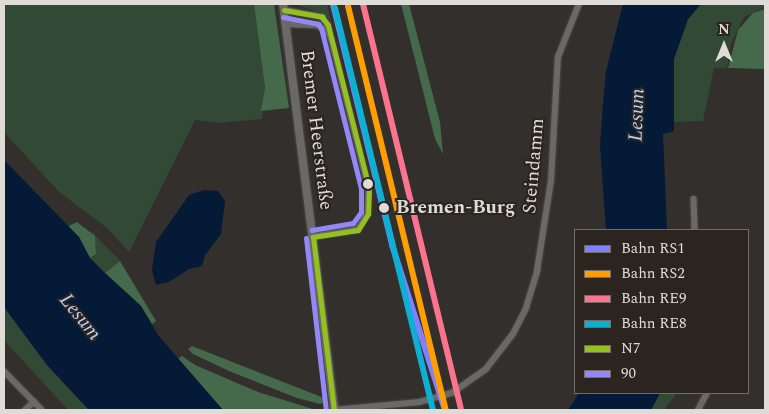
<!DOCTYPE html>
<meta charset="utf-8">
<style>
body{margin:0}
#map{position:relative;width:769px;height:414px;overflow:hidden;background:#322f2c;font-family:Spectral,serif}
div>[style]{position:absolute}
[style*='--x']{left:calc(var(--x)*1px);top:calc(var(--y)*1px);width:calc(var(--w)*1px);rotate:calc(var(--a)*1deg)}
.green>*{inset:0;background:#314935}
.forest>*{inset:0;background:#45694b}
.water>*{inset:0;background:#041a37}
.roads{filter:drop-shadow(0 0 1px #4d4a47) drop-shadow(0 0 1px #4d4a47)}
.minor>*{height:5.5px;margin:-2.75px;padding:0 2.75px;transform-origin:2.75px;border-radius:2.75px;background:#6b6967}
.secondary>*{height:8px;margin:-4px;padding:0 4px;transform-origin:4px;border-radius:4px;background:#6b6967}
.bus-1>*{height:5px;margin:-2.5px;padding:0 2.5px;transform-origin:2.5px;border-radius:2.5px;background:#95c11f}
.bus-2>*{height:5px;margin:-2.5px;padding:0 2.5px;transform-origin:2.5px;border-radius:2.5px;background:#9488f6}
.rail-1>*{height:6px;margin:-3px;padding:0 3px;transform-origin:3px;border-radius:3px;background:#8080ff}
.rail-2>*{height:6px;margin:-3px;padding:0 3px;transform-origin:3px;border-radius:3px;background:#ff9e00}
.rail-3>*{height:6px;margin:-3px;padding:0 3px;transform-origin:3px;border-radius:3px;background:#fc738d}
.rail-4>*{height:6px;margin:-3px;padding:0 3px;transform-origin:3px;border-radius:3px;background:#0dafd3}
.dots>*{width:14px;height:14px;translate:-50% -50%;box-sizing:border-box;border:2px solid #2b241f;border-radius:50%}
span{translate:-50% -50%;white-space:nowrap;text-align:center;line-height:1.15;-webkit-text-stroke:4px #2b241f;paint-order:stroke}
.street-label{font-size:19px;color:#dfdbd7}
.stop-label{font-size:19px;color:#dfdbd7;font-weight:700}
.left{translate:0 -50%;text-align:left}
.water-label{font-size:20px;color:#b5d4f9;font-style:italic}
.frame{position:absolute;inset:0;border:5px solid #dfdbd7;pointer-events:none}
.legend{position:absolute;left:574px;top:229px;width:175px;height:165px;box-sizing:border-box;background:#2b241f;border:1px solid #736d69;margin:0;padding:6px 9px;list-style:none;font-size:15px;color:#dfdbd7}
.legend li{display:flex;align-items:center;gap:10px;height:25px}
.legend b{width:25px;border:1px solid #736d69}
.north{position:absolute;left:699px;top:20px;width:50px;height:50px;-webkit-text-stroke:4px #2b241f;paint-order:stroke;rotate:0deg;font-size:14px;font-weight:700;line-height:20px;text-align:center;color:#dfdbd7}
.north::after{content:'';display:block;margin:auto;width:18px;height:22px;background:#dfdbd7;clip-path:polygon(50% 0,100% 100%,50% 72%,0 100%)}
</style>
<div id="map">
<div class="green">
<div style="clip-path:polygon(4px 4px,254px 4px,265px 88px,262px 119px,220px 123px,195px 120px,129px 252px,107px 228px,59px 192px,4px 132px)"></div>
<div style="clip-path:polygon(294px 4px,327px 4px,331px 21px,322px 13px)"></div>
<div style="clip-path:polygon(701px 4px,765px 4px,765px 7px,744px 17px,731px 44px,727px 68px,714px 68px,703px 121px,674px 122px,674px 59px,688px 19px)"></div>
<div style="clip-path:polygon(91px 231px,120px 261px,105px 273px,90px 258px,96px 254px)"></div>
<div style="clip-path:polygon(4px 307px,47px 365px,89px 410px,68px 410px,4px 340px)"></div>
<div style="clip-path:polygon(660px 393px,677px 393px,664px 410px,651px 410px)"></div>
</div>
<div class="forest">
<div style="clip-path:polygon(254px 4px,274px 4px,289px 108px,261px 111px,265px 88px)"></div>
<div style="clip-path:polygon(401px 4px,409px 4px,440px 122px,443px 154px,435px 139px)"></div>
<div style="clip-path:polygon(765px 9px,765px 69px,728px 68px,738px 30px,753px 13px)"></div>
<div style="clip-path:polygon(77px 222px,95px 236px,96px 254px,90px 258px,79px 237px,66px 227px)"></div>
<div style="clip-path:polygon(120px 261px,156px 321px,152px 324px,141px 306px,105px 273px)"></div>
<div style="clip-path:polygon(192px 346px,324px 398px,325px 402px,320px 404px,297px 398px,229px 371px,193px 354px,188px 349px)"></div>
<div style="clip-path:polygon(182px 356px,195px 365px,258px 392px,316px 410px,223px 410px,177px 359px)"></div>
</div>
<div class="water">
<div style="clip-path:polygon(623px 4px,701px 4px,688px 19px,674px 59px,674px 131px,663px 134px,667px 230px,606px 230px,600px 146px,603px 104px,606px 71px)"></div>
<div style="clip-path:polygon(4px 160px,79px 237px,90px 258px,105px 273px,141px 306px,158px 335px,223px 410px,89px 410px,47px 365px,4px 307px)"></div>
<div style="clip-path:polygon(204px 190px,218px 191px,225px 201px,221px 234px,205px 255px,202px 266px,189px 269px,169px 282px,156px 285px,152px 270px,156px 242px,189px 195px)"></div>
<div style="clip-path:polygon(579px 393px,660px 393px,651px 410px,568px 410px)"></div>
</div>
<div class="roads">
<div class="minor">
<div style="--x:284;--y:10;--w:39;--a:10"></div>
<div style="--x:322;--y:17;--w:10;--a:53"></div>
<div style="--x:328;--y:25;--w:168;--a:75.9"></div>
<div style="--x:369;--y:188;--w:26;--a:92"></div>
<div style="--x:368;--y:214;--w:19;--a:122"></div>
<div style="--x:358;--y:230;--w:46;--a:171.2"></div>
<div style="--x:285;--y:24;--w:33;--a:2"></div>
<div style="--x:318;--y:25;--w:14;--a:39"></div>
<div style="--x:694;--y:199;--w:31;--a:88"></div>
<div style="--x:4;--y:371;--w:54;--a:45.7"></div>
<div style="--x:25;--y:410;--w:12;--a:-42"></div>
<div style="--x:334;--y:410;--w:86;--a:-5.3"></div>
<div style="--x:420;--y:402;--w:33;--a:-16"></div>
<div style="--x:452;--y:393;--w:42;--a:-35.2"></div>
<div style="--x:486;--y:369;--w:44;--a:-52.4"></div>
<div style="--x:513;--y:334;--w:29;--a:-63"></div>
<div style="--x:526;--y:308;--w:39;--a:-73"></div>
<div style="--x:537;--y:271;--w:91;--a:-81.2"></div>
<div style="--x:551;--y:181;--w:124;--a:-86.8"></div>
<div style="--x:558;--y:57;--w:57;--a:-68.4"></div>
<div style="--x:698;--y:410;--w:19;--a:-62"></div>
</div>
<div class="secondary">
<div style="--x:283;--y:4;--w:409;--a:82.8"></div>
</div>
</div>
<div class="bus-1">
<div style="--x:284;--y:10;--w:39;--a:10"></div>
<div style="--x:322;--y:17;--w:10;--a:53"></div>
<div style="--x:328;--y:25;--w:168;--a:75.9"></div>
<div style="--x:369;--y:188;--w:26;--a:92"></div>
<div style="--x:368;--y:214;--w:19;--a:122"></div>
<div style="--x:358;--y:230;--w:46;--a:171.2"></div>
<div style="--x:313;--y:237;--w:174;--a:83.1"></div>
</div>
<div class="bus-2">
<div style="--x:283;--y:17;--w:36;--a:11"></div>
<div style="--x:318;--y:24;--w:5;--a:53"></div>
<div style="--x:321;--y:28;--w:166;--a:76"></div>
<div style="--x:361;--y:189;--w:23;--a:90"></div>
<div style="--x:361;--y:212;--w:14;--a:126"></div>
<div style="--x:353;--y:223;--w:42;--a:170.3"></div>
<div style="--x:306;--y:238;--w:173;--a:83.4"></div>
</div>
<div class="rail-1">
<div style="--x:333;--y:4;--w:248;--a:76.2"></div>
<div style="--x:392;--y:245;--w:173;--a:72.2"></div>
</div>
<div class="rail-2">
<div style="--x:348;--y:6;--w:416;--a:76.4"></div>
</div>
<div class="rail-3">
<div style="--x:363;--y:4;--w:416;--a:76.4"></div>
</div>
<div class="rail-4">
<div style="--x:335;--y:8;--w:414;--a:76.3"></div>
</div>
<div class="dots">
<div style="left:368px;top:184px;background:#dfdbd7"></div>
<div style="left:384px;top:208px;background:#dfdbd7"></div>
</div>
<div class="street-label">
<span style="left:316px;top:130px;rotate:83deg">Bremer Heerstraße</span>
<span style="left:534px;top:166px;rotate:-85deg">Steindamm</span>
</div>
<div class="stop-label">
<span class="left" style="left:396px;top:208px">Bremen-Burg</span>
</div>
<div class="water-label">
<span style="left:637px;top:115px;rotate:-88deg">Lesum</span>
<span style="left:80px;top:317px;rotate:51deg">Lesum</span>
</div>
<div class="frame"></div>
<ul class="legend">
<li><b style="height:6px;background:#8080ff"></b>Bahn RS1</li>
<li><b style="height:6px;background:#ff9e00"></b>Bahn RS2</li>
<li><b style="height:6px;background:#fc738d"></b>Bahn RE9</li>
<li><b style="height:6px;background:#0dafd3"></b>Bahn RE8</li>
<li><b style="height:6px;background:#95c11f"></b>N7</li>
<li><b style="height:6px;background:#9488f6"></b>90</li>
</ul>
<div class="north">N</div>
</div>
